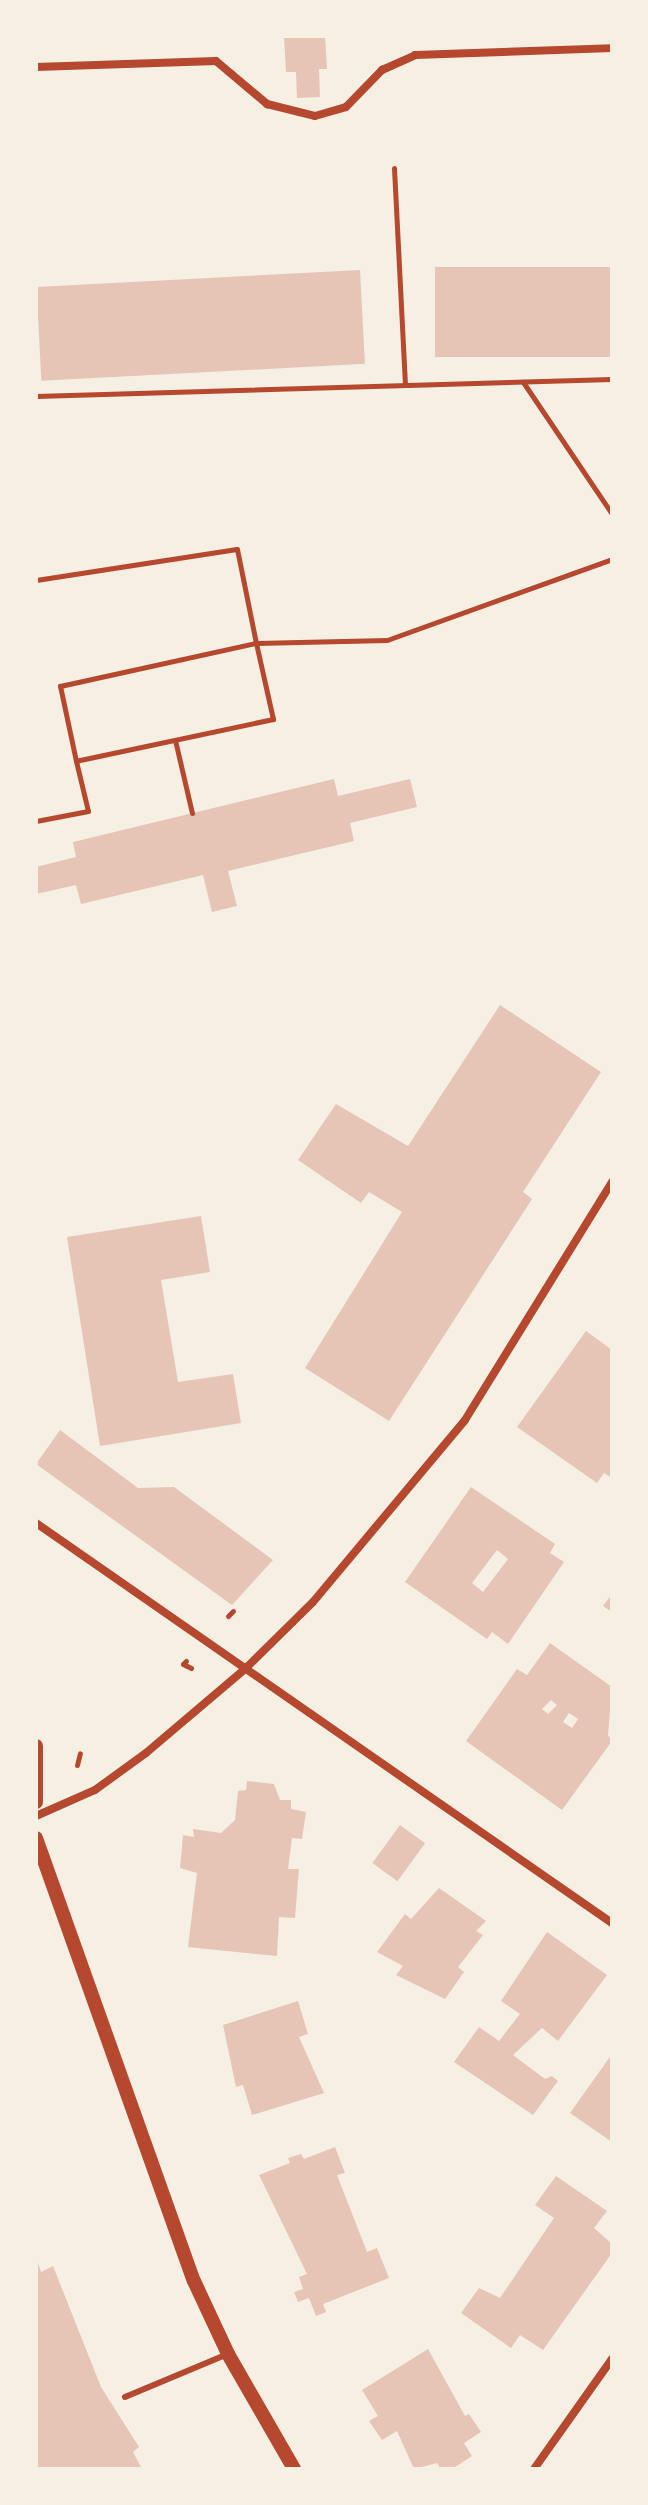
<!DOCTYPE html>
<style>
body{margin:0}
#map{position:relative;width:648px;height:2505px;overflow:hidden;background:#f6efe4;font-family:Barlow,sans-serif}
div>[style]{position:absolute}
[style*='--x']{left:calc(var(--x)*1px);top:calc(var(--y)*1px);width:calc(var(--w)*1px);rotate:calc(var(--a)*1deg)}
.building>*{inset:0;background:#e6c5b7;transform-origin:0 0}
.path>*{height:5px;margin:-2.5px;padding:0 2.5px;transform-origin:2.5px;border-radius:2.5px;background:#b5482f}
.service>*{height:6px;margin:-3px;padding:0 3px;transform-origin:3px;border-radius:3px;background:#b5482f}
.minor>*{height:8px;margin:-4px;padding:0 4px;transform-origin:4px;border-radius:4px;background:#b5482f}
.tertiary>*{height:14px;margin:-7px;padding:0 7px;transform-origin:7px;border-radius:7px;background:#b5482f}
span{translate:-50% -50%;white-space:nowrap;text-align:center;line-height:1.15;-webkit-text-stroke:6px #f6efe4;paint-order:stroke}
.frame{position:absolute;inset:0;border:38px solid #f6efe4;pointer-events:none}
</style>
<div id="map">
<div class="building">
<div style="clip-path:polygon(284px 36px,325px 36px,327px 69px,319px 69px,320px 97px,297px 98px,296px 72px,286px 72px)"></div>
<div style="left:612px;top:267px;width:90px;height:177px;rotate:90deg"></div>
<div style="left:360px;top:270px;width:94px;height:324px;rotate:87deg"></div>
<div style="clip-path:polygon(334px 779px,338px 796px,410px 779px,417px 807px,350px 823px,354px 841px,228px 871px,237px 906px,212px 912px,203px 875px,81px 904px,76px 885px,36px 894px,36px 867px,76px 857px,73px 842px)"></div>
<div style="clip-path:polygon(500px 1005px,601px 1072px,523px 1192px,532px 1199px,389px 1421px,305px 1368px,402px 1212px,369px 1192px,361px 1203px,298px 1160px,336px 1104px,408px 1146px)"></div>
<div style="clip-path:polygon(201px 1216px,210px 1272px,161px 1280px,178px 1382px,233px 1374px,241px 1423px,100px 1446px,67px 1237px)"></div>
<div style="clip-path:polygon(586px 1331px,612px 1350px,612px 1478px,604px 1473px,597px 1483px,517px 1427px)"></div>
<div style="clip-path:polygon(60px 1430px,138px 1488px,174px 1487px,273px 1560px,232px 1605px,36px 1464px)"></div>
<div style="clip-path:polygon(evenodd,471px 1487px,555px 1544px,550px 1553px,564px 1562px,508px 1644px,492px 1632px,487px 1639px,405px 1582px,471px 1487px,497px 1550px,508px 1559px,483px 1592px,472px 1583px,497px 1550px)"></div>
<div style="clip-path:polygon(612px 1594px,612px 1612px,603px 1606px)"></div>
<div style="clip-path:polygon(evenodd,550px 1643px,612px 1687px,608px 1735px,612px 1741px,562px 1810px,466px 1741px,517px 1669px,527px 1675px,550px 1643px,551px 1700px,557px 1705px,548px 1714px,542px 1709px,551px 1700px,550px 1643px,569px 1713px,578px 1719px,572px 1728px,563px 1722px,569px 1713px)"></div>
<div style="clip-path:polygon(247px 1781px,274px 1784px,280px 1800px,291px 1800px,291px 1809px,306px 1812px,302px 1839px,292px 1838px,288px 1869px,299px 1869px,295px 1918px,279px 1917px,277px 1956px,188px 1947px,197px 1873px,180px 1868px,183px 1835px,194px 1837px,193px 1829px,221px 1833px,235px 1820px,238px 1791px,246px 1790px)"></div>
<div style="left:400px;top:1825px;width:31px;height:47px;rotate:36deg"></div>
<div style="clip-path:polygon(439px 1888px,486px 1921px,476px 1931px,483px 1935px,458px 1967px,464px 1972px,445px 1999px,396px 1975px,403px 1966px,377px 1952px,405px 1914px,411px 1919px)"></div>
<div style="clip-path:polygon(547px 1932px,607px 1975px,558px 2041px,542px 2028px,513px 2055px,545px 2079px,552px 2076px,558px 2081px,533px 2115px,454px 2062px,479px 2027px,499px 2041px,520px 2014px,501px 2001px)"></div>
<div style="clip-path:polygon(298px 2001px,308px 2034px,299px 2037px,324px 2093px,252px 2115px,243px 2085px,236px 2087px,223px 2025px)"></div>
<div style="clip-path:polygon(612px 2054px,612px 2142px,570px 2113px)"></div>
<div style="clip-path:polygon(335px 2147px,345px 2173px,337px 2175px,367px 2252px,377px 2248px,389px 2278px,323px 2304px,326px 2312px,316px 2316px,309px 2298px,298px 2302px,294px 2292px,303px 2289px,299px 2277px,307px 2274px,259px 2175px,290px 2163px,288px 2158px,301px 2154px,304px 2159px)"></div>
<div style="clip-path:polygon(556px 2176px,607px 2211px,594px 2228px,612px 2244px,612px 2253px,543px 2350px,520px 2335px,511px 2348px,461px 2313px,479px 2288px,500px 2298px,554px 2218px,535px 2205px)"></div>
<div style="clip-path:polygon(36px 2257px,41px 2272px,53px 2266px,101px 2387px,139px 2447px,133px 2452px,142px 2469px,36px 2469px)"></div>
<div style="clip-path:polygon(428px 2349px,465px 2416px,469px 2414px,481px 2432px,464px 2443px,472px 2456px,452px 2469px,441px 2469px,437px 2463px,414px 2469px,397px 2431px,382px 2440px,369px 2421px,378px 2416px,362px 2390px)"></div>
</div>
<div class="path">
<div style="--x:394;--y:168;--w:217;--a:87.1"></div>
<div style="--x:523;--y:382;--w:159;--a:56"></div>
<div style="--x:36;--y:396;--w:576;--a:-1.69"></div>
<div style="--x:36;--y:580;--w:203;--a:-8.8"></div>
<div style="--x:237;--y:549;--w:96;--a:78.6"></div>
<div style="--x:256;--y:643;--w:131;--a:-1.3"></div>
<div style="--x:387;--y:640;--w:239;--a:-19.8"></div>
<div style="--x:256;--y:643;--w:78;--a:77.4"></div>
<div style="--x:273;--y:719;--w:201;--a:168"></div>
<div style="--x:76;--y:761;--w:77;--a:-102"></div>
<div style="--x:60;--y:686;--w:201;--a:-12.4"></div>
<div style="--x:175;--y:740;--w:75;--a:76.9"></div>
<div style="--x:36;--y:821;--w:53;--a:-10.9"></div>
<div style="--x:88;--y:811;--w:51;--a:-103.5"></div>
<div style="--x:228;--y:1616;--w:7;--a:-45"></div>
<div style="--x:186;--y:1661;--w:4;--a:135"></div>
<div style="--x:183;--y:1664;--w:9;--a:27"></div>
<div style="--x:77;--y:1765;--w:12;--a:-76"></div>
</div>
<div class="service">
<div style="--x:125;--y:2397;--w:112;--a:-22.7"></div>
</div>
<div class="minor">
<div style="--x:36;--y:67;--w:180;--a:-1.9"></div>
<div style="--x:216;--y:61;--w:67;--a:40.1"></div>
<div style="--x:267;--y:104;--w:49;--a:14"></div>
<div style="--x:315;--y:116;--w:32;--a:-16"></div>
<div style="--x:346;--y:107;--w:52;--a:-45.8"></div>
<div style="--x:382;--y:70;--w:36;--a:-24"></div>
<div style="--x:415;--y:55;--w:197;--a:-2"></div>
<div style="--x:36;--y:1523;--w:701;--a:34.78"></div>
<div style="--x:36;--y:1816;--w:64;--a:-23.8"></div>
<div style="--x:95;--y:1790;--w:63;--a:-36"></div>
<div style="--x:146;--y:1753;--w:130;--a:-40.3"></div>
<div style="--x:245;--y:1669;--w:95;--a:-44.6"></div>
<div style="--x:313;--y:1602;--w:237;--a:-50.1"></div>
<div style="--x:465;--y:1420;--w:280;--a:-58.3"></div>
<div style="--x:534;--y:2469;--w:135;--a:-54.7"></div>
</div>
<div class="tertiary">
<div style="--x:36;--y:1746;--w:56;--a:90"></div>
<div style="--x:36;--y:1838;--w:470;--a:70.4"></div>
<div style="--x:194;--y:2281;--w:81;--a:65"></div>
<div style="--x:228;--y:2354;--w:133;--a:60.1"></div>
</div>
<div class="frame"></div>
</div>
